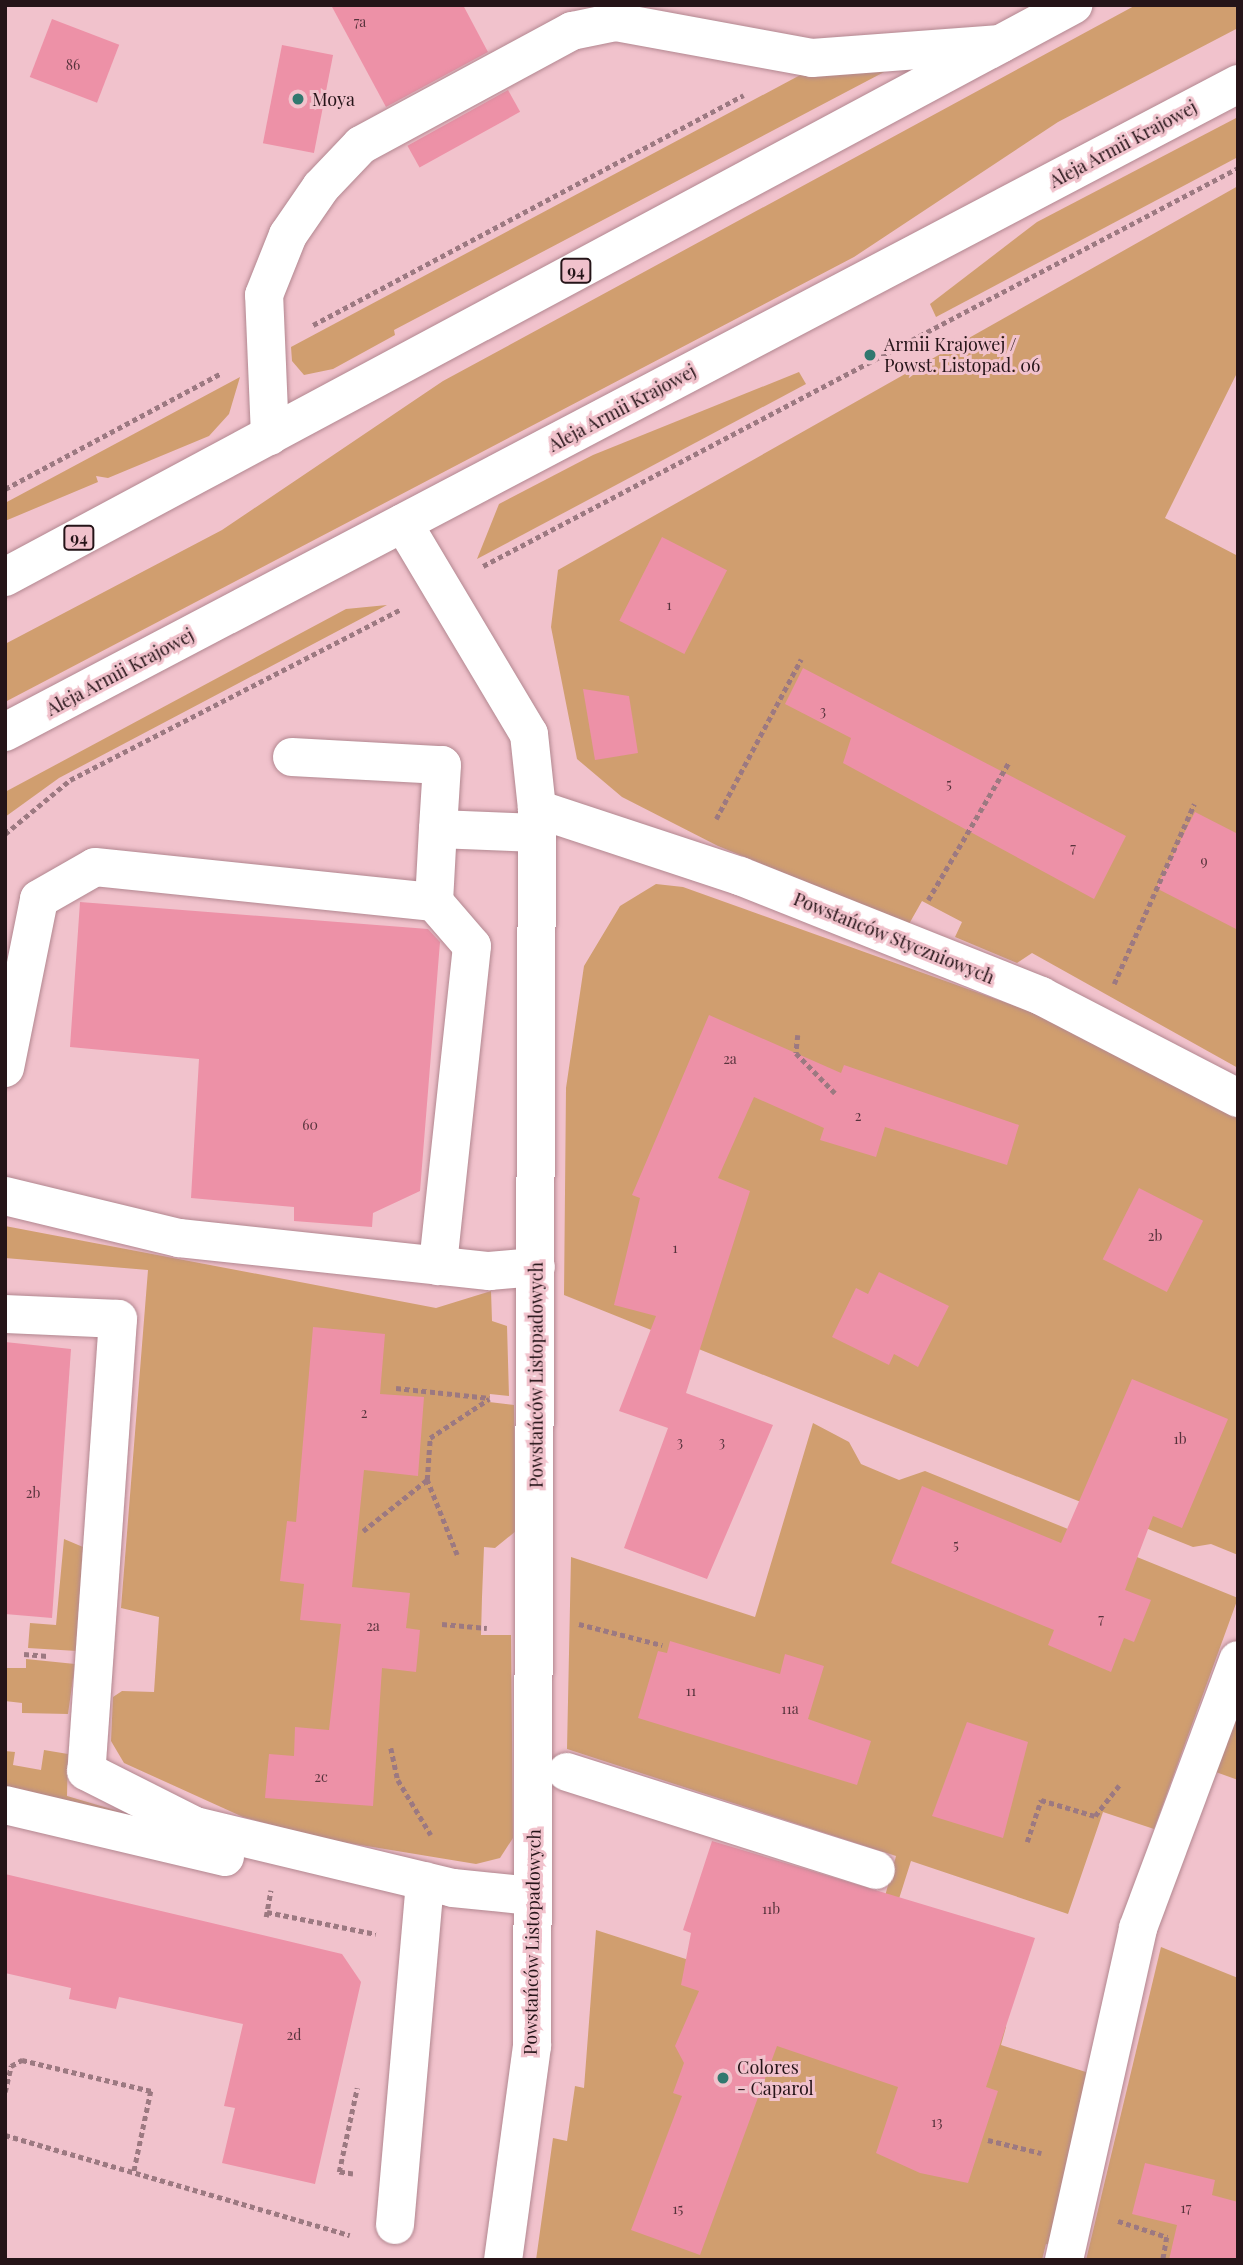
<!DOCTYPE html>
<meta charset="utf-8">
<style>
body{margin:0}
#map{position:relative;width:1243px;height:2265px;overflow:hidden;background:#f1c2cc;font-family:"Playfair Display",serif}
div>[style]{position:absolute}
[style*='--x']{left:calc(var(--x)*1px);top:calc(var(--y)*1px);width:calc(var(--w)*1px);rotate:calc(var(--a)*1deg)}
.green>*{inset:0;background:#d09e6f}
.building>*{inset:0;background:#ed91a7;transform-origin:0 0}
.path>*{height:4.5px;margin-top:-2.25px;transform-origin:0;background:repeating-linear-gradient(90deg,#9c7981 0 5px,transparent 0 8.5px)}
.roads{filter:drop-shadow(0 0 2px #b28790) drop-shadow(0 0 2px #b28790)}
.minor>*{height:38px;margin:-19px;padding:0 19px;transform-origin:19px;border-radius:19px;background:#fff}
.major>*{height:38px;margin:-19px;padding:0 19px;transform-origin:19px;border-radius:19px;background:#fff}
.dots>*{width:19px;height:19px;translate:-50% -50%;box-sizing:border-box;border:4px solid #f1c2cc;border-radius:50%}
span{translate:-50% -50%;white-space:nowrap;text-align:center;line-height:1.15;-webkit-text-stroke:6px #f1c2cc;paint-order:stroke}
.number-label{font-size:14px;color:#57333c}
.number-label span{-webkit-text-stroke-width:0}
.shield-label span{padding:2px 5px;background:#f1c2cc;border:2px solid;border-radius:5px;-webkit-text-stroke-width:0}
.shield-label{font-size:16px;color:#251418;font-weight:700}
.poi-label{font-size:18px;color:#251418}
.left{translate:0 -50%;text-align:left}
.street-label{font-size:18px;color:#251418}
.frame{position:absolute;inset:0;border:7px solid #251418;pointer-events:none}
</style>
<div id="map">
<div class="green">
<div style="clip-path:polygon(1136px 5px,1238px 5px,1238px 28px,1058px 122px,854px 257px,5px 702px,5px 644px,222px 530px,443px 381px)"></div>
<div style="clip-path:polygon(886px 71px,394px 330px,395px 335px,333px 369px,304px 375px,292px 361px,291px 347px,804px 73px)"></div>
<div style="clip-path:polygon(1238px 117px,1238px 157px,936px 317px,930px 304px,1037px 222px)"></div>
<div style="clip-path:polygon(1238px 186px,1238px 371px,1165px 518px,1238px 556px,1238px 1068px,1032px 953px,1017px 963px,955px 937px,962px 922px,922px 901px,909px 924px,718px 846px,622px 797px,577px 759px,551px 627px,558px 570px)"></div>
<div style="clip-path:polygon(799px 372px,806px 384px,477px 559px,499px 504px,593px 455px)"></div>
<div style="clip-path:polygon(240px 377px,229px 414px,209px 436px,108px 478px,96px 476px,98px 482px,5px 521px,5px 503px)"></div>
<div style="clip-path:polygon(387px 605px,59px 778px,5px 817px,5px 792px,346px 609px)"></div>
<div style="clip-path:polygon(656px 884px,683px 887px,1060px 1022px,1238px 1117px,1238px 1555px,1211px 1544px,1193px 1547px,564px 1295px,566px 1088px,584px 966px,620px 906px)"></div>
<div style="clip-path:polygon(5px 1226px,436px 1308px,491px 1291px,492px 1321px,507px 1326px,509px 1396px,490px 1394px,489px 1402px,514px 1405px,516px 1531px,495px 1548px,484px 1547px,482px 1597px,481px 1635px,511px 1635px,513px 1838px,500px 1858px,476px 1864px,324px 1839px,243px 1817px,124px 1763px,111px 1741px,113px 1697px,122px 1691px,154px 1692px,159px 1617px,121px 1608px,148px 1270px,5px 1258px)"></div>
<div style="clip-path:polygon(813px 1423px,849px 1442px,861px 1464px,899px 1480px,925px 1471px,1238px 1598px,1154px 1829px,1103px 1812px,1068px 1914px,911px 1861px,897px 1905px,1006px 2027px,1001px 2045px,1089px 2073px,1054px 2245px,1046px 2244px,1042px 2260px,536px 2260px,553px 2138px,567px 2141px,575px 2086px,584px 2088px,596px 1930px,853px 2013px,896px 1856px,567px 1749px,571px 1557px,755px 1617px)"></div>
<div style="clip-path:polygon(64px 1539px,83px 1547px,77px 1651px,28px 1648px,30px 1623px,56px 1625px)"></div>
<div style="clip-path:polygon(26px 1659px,75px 1664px,68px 1714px,22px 1713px,22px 1703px,5px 1701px,6px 1668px,26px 1668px)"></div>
<div style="clip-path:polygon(1238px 1710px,1238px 1780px,1213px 1771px)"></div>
<div style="clip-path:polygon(44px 1750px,68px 1754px,67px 1796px,148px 1820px,5px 1787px,5px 1751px,15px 1752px,13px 1765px,41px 1770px)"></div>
<div style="clip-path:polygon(1161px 1947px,1238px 1978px,1238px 2260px,1086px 2260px)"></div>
</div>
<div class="building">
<div style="clip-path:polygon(331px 5px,463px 5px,488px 52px,386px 107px)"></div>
<div style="left:52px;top:19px;width:72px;height:62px;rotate:21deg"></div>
<div style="left:282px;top:45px;width:52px;height:100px;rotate:11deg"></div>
<div style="left:508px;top:90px;width:25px;height:115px;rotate:61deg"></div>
<div style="left:662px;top:537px;width:73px;height:94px;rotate:27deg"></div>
<div style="clip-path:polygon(803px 668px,1126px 836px,1094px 899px,843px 763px,851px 738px,785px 704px)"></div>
<div style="clip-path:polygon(583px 689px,629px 696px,638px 753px,595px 760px)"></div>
<div style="clip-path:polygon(1195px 812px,1238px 834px,1238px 930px,1156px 888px)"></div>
<div style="clip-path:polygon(80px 902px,428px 929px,440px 942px,420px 1191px,373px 1213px,372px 1227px,294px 1221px,294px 1207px,191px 1198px,199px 1059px,70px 1047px)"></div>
<div style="clip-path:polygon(709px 1015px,841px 1073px,844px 1065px,1019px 1125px,1007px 1165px,885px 1127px,876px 1157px,820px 1140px,824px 1128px,754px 1097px,718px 1178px,750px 1191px,686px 1393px,773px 1425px,707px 1579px,624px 1548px,668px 1428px,619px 1411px,656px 1316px,614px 1305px,640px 1198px,632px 1195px)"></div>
<div style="left:1139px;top:1188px;width:72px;height:80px;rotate:27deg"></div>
<div style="clip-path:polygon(879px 1272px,949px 1306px,918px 1367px,894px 1354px,889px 1365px,832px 1337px,856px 1288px,868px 1294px)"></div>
<div style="clip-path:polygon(313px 1327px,385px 1334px,380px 1394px,424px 1397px,418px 1476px,364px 1470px,352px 1587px,410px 1593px,406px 1628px,420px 1630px,416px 1672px,382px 1668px,373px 1806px,265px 1798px,269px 1754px,294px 1756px,295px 1727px,329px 1730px,341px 1624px,300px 1620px,304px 1584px,280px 1581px,287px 1521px,296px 1522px)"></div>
<div style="clip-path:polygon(5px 1342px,71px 1349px,52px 1618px,5px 1614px)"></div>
<div style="clip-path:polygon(1132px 1379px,1228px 1419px,1182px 1528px,1153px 1516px,1125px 1590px,1151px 1600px,1134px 1642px,1124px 1638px,1111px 1672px,1048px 1645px,1054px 1630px,891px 1563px,922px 1486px,1061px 1543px)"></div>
<div style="clip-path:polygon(670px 1641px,780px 1674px,785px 1654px,824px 1666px,808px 1719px,871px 1741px,857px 1785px,638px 1718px,658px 1651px,667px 1653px)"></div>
<div style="clip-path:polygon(967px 1722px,1028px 1742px,1003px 1838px,932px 1816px)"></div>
<div style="clip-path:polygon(712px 1841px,1035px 1938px,986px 2087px,998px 2091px,968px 2183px,920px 2173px,876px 2153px,898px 2087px,777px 2046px,700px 2255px,631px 2230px,682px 2096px,673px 2093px,684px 2063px,675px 2046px,699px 1991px,681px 1985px,691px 1933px,683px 1930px)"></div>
<div style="clip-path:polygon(5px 1874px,342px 1954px,361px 1982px,315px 2184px,222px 2163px,235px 2108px,224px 2106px,243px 2024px,119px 1997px,116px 2009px,69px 1999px,71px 1988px,5px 1973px)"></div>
<div style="clip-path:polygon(1145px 2163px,1215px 2180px,1212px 2195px,1238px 2202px,1238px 2260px,1169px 2260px,1177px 2225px,1132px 2214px)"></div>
</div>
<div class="path">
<div style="--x:313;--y:325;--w:488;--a:-28.1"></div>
<div style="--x:5;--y:489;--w:245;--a:-28.2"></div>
<div style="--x:483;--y:566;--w:853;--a:-27.8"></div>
<div style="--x:716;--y:819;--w:181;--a:-62"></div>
<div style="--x:5;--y:834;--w:85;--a:-39.7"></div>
<div style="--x:70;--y:780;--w:373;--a:-27.3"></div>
<div style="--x:928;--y:900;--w:160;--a:-59.6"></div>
<div style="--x:1114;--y:984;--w:197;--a:-66"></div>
<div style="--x:798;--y:1035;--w:18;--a:96"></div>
<div style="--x:796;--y:1053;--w:56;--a:45.7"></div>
<div style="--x:396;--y:1388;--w:94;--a:6.1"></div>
<div style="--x:363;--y:1531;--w:82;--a:-38.6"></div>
<div style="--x:457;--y:1555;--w:81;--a:-111.8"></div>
<div style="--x:427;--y:1480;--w:42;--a:-85.9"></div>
<div style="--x:430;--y:1438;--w:71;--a:-33.5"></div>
<div style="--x:442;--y:1624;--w:45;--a:5.1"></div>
<div style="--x:579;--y:1624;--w:86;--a:14.2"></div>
<div style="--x:24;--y:1654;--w:24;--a:5"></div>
<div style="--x:391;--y:1748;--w:33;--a:78"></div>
<div style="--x:398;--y:1780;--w:64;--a:59"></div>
<div style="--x:1027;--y:1842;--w:44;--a:-71.6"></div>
<div style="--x:1041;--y:1800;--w:56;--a:16.5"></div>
<div style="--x:1095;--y:1816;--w:39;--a:-52"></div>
<div style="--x:267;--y:1912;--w:111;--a:11.4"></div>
<div style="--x:266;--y:1917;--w:27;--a:-80"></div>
<div style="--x:5;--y:2092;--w:27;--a:-77"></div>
<div style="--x:11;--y:2066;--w:13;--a:-29"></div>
<div style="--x:22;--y:2060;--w:133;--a:13.5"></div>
<div style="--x:151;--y:2091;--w:83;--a:101.9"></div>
<div style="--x:5;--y:2135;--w:359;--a:16.2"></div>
<div style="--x:988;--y:2140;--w:55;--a:13.8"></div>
<div style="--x:353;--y:2174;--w:14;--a:-172"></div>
<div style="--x:339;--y:2172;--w:86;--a:-77.9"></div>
<div style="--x:1118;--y:2221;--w:52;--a:18.1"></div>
<div style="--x:1167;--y:2237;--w:23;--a:100"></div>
</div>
<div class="roads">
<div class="minor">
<div style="--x:270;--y:436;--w:141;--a:-92.4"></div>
<div style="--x:264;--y:295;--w:65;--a:-68.2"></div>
<div style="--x:288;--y:235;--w:58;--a:-55.5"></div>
<div style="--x:321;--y:187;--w:58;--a:-46.4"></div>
<div style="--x:361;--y:145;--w:240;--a:-28.4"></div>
<div style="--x:572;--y:31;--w:45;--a:-11.6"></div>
<div style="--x:616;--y:22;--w:199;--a:10.4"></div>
<div style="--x:812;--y:58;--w:189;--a:-4.3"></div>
<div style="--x:403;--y:523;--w:246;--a:59.2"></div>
<div style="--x:529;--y:734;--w:75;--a:83.9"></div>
<div style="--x:537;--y:809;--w:1237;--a:90.23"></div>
<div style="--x:532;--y:2046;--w:216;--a:97.7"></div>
<div style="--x:292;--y:757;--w:150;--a:3.1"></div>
<div style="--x:442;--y:765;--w:64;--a:93.6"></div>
<div style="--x:537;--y:809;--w:214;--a:18.3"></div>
<div style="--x:740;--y:876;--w:324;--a:21.7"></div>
<div style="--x:1041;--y:996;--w:222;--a:27.4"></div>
<div style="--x:434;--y:902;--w:58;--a:49.2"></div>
<div style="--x:472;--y:946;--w:322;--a:96.1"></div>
<div style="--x:5;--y:1068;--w:172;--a:-78.6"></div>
<div style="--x:39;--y:899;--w:64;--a:-29.7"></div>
<div style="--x:95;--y:867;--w:341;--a:5.9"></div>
<div style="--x:434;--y:902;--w:73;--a:-86.9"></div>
<div style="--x:438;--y:829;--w:99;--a:2.3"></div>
<div style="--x:5;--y:1196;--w:179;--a:13.6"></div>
<div style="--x:179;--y:1238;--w:312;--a:6.1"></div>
<div style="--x:489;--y:1271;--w:47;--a:-4.9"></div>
<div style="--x:5;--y:1314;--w:113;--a:2.5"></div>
<div style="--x:118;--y:1319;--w:453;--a:94"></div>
<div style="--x:86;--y:1771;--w:122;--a:26.8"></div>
<div style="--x:195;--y:1826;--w:265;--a:13.5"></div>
<div style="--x:453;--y:1888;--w:79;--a:5.8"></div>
<div style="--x:567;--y:1772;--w:324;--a:17.6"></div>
<div style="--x:5;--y:1805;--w:226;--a:13.3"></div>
<div style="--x:395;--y:2225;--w:345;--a:-85"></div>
<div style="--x:1064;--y:2260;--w:340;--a:-77.4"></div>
<div style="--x:1138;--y:1928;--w:286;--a:-69.5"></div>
</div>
<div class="major">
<div style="--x:5;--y:577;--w:1212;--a:-28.17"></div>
<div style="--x:5;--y:732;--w:1393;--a:-27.72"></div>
</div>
</div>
<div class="dots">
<div style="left:298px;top:99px;background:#31786f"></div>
<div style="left:870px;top:355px;background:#31786f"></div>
<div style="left:723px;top:2078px;background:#31786f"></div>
</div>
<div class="number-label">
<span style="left:360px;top:22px">7a</span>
<span style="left:73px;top:65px">86</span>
<span style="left:669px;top:605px">1</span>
<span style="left:823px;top:711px">3</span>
<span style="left:949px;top:784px">5</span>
<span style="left:1073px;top:848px">7</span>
<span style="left:1204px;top:861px">9</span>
<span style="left:730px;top:1059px">2a</span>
<span style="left:858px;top:1116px">2</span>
<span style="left:310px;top:1125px">60</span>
<span style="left:1155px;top:1236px">2b</span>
<span style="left:675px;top:1248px">1</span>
<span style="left:364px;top:1413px">2</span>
<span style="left:1180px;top:1439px">1b</span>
<span style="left:680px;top:1442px">3</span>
<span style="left:722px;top:1442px">3</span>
<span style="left:33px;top:1493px">2b</span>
<span style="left:956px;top:1545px">5</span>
<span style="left:1101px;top:1619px">7</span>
<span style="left:373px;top:1626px">2a</span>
<span style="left:691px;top:1691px">11</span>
<span style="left:790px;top:1709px">11a</span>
<span style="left:321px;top:1777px">2c</span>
<span style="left:771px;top:1909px">11b</span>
<span style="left:294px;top:2035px">2d</span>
<span style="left:937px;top:2122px">13</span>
<span style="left:1186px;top:2208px">17</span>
<span style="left:678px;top:2209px">15</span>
</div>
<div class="shield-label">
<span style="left:576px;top:271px">94</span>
<span style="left:79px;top:538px">94</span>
</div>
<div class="poi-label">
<span class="left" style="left:312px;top:99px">Moya</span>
<span class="left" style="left:884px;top:355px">Armii Krajowej /<br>Powst. Listopad. 06</span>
<span class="left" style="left:737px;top:2078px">Colores<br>- Caparol</span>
</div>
<div class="street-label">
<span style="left:1123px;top:144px;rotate:-28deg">Aleja Armii Krajowej</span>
<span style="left:622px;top:408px;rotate:-28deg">Aleja Armii Krajowej</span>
<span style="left:120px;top:672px;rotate:-28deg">Aleja Armii Krajowej</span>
<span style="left:894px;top:938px;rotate:22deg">Powstańców Styczniowych</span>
<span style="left:536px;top:1375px;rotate:-90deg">Powstańców Listopadowych</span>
<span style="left:532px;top:1942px;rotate:-89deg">Powstańców Listopadowych</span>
</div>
<div class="frame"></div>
</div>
